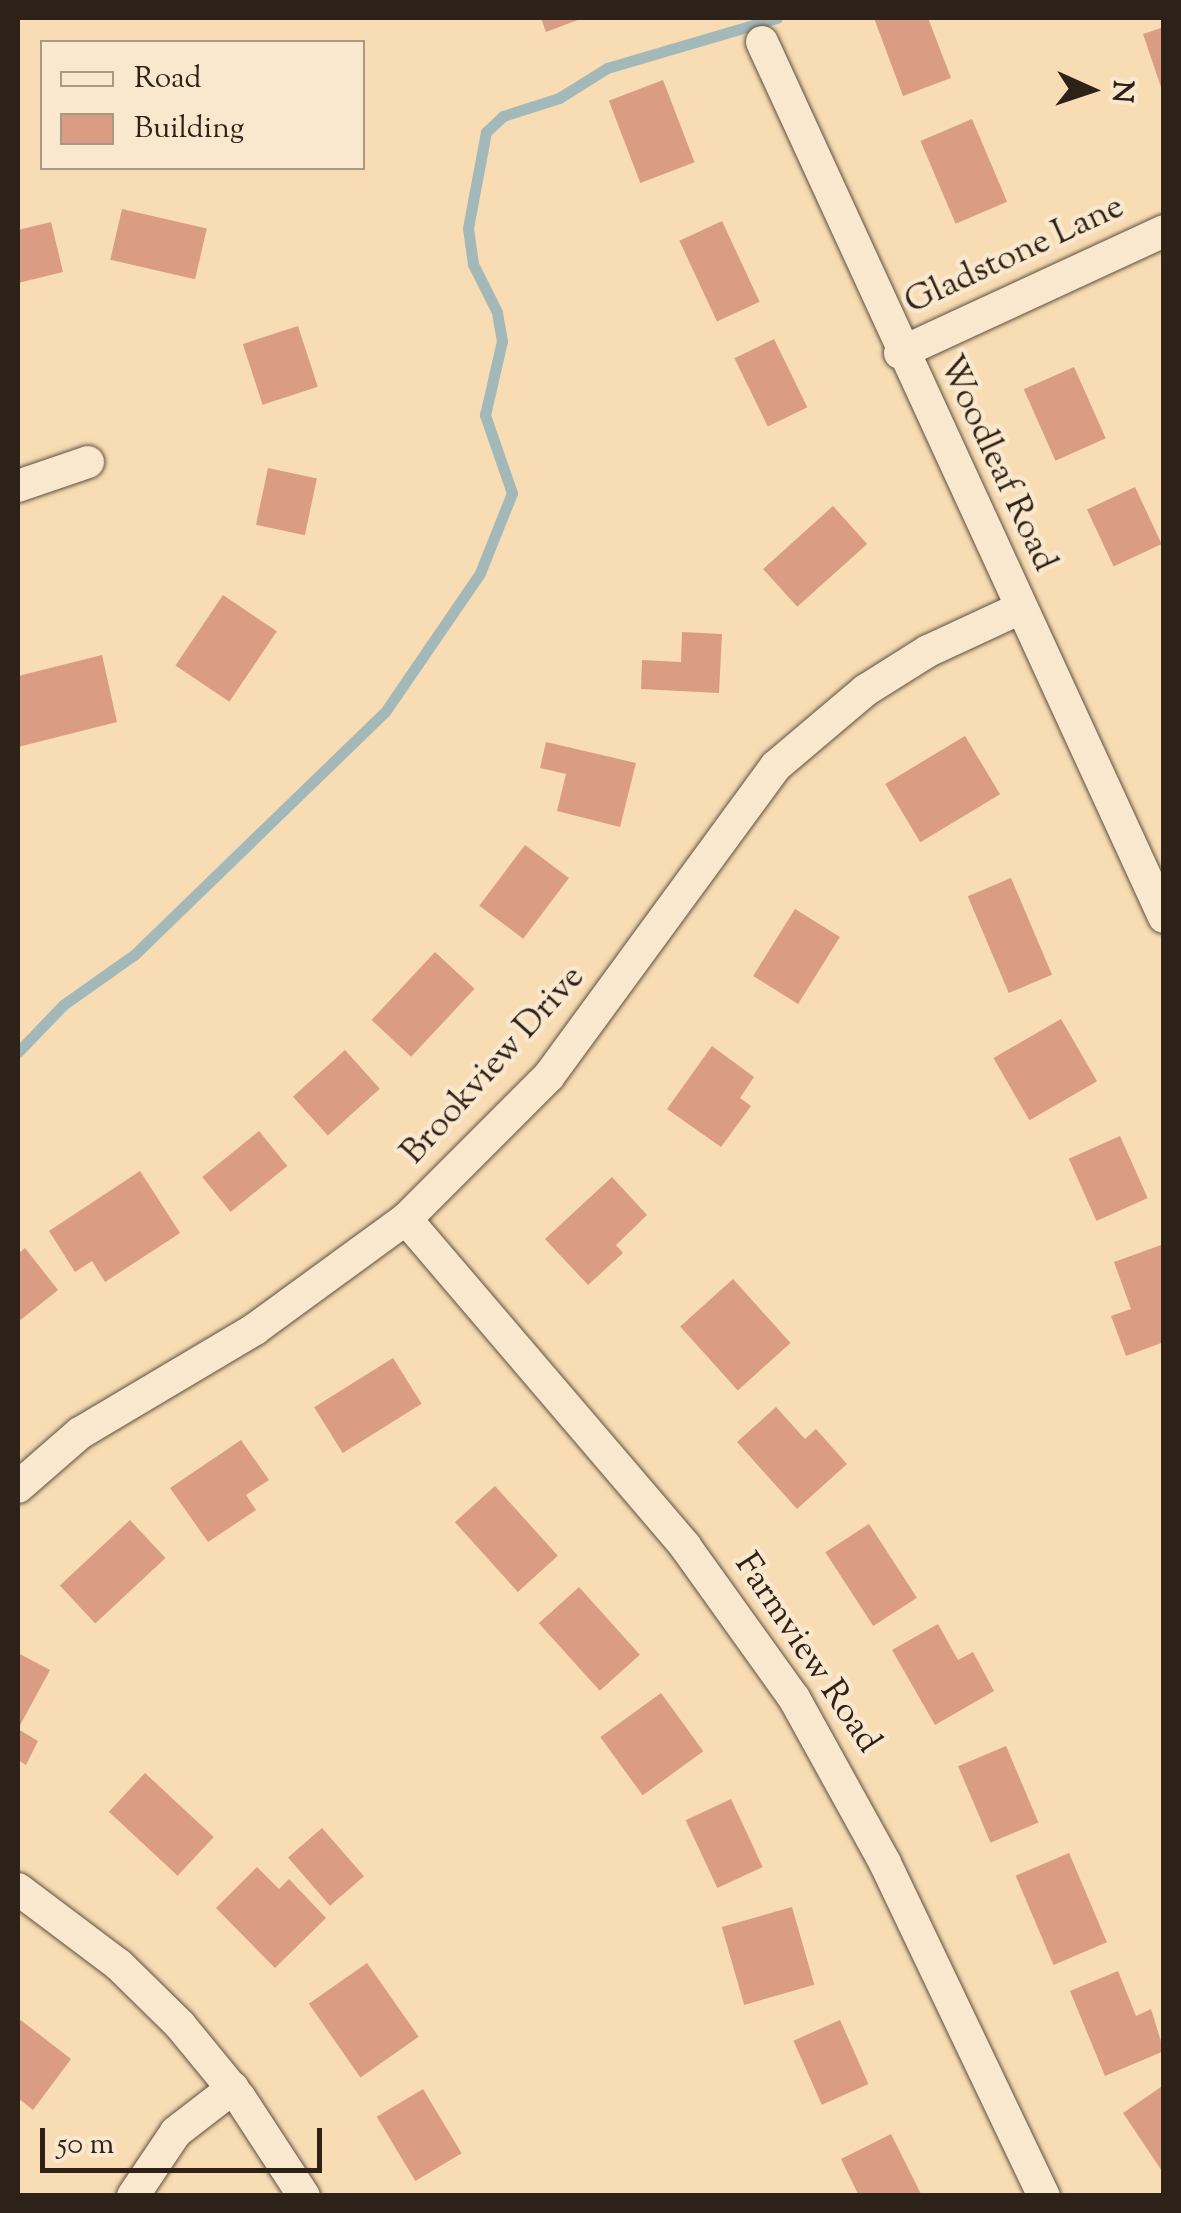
<!DOCTYPE html>
<style>
body{margin:0}
#map{position:relative;width:1181px;height:2213px;overflow:hidden;background:#f7dcb4;font-family:"Sorts Mill Goudy",serif}
div>[style]{position:absolute}
[style*='--x']{left:calc(var(--x)*1px);top:calc(var(--y)*1px);width:calc(var(--w)*1px);rotate:calc(var(--a)*1deg)}
.stream>*{height:11px;margin:-5.5px;padding:0 5.5px;transform-origin:5.5px;border-radius:5.5px;background:#a3b8b9}
.building>*{inset:0;background:#da9d83;transform-origin:0 0}
.roads{filter:drop-shadow(0 0 2px #60503e) drop-shadow(0 0 2px #60503e)}
.minor>*{height:32px;margin:-16px;padding:0 16px;transform-origin:16px;border-radius:16px;background:#fae8ce}
span{translate:-50% -50%;white-space:nowrap;text-align:center;line-height:1.15;-webkit-text-stroke:9px #fae8ce;paint-order:stroke}
.street-label{font-size:35px;color:#2e2117}
.frame{position:absolute;inset:0;border:20px solid #2e2117;pointer-events:none}
.legend{position:absolute;left:40px;top:40px;width:325px;height:130px;box-sizing:border-box;background:#fae8ce;border:2px solid #a89885;margin:0;padding:12px 18px;list-style:none;font-size:30px;color:#2e2117}
.legend li{display:flex;align-items:center;gap:20px;height:50px}
.legend b{width:50px;border:2px solid #a89885}
.north{position:absolute;left:1041px;top:40px;width:100px;height:100px;-webkit-text-stroke:8px #fae8ce;paint-order:stroke;rotate:93deg;font-size:28px;font-weight:700;line-height:40px;text-align:center;color:#2e2117}
.north::after{content:'';display:block;margin:auto;width:35px;height:45px;background:#2e2117;clip-path:polygon(50% 0,100% 100%,50% 72%,0 100%)}
.scale{position:absolute;left:40px;top:2128px;width:282px;height:45px;box-sizing:border-box;border:5px solid #2e2117;border-top:0;padding-left:12px;font-size:30px;line-height:35px;white-space:nowrap;color:#2e2117;-webkit-text-stroke:8px #fae8ce;paint-order:stroke}
</style>
<div id="map">
<div class="stream">
<div style="--x:18;--y:1052;--w:65;--a:-46.2"></div>
<div style="--x:63;--y:1005;--w:87;--a:-35.2"></div>
<div style="--x:134;--y:955;--w:349;--a:-44.1"></div>
<div style="--x:385;--y:712;--w:168;--a:-55.6"></div>
<div style="--x:480;--y:573;--w:86;--a:-68.2"></div>
<div style="--x:512;--y:493;--w:83;--a:-109.1"></div>
<div style="--x:485;--y:415;--w:76;--a:-77.1"></div>
<div style="--x:502;--y:341;--w:29;--a:-100"></div>
<div style="--x:497;--y:312;--w:54;--a:-116.6"></div>
<div style="--x:473;--y:264;--w:36;--a:-98"></div>
<div style="--x:468;--y:228;--w:98;--a:-79.4"></div>
<div style="--x:486;--y:132;--w:23;--a:-43"></div>
<div style="--x:503;--y:116;--w:59;--a:-17.8"></div>
<div style="--x:559;--y:98;--w:57;--a:-32"></div>
<div style="--x:607;--y:68;--w:177;--a:-16.4"></div>
</div>
<div class="building">
<div style="clip-path:polygon(541px 18px,583px 18px,546px 32px)"></div>
<div style="clip-path:polygon(874px 18px,928px 18px,951px 78px,903px 96px)"></div>
<div style="clip-path:polygon(1164px 27px,1164px 93px,1163px 93px,1143px 34px)"></div>
<div style="left:663px;top:80px;width:88px;height:58px;rotate:69deg"></div>
<div style="left:972px;top:119px;width:90px;height:56px;rotate:67deg"></div>
<div style="left:122px;top:209px;width:87px;height:52px;rotate:13deg"></div>
<div style="left:722px;top:221px;width:89px;height:47px;rotate:65deg"></div>
<div style="clip-path:polygon(51px 222px,63px 272px,18px 283px,18px 230px)"></div>
<div style="left:298px;top:326px;width:64px;height:58px;rotate:72deg"></div>
<div style="left:774px;top:339px;width:76px;height:44px;rotate:64deg"></div>
<div style="left:1074px;top:367px;width:78px;height:55px;rotate:66deg"></div>
<div style="left:268px;top:468px;width:50px;height:58px;rotate:12deg"></div>
<div style="left:1135px;top:487px;width:63px;height:53px;rotate:65deg"></div>
<div style="left:833px;top:506px;width:51px;height:94px;rotate:48deg"></div>
<div style="left:223px;top:595px;width:65px;height:85px;rotate:34deg"></div>
<div style="clip-path:polygon(682px 632px,722px 634px,719px 693px,641px 689px,642px 660px,681px 662px)"></div>
<div style="clip-path:polygon(102px 655px,117px 722px,18px 747px,18px 676px)"></div>
<div style="left:965px;top:736px;width:68px;height:93px;rotate:59deg"></div>
<div style="clip-path:polygon(546px 742px,636px 763px,620px 827px,557px 811px,566px 774px,540px 768px)"></div>
<div style="left:525px;top:845px;width:55px;height:76px;rotate:37deg"></div>
<div style="left:1011px;top:878px;width:105px;height:47px;rotate:67deg"></div>
<div style="left:795px;top:909px;width:53px;height:79px;rotate:32deg"></div>
<div style="left:435px;top:952px;width:54px;height:93px;rotate:43deg"></div>
<div style="left:1061px;top:1019px;width:72px;height:78px;rotate:60deg"></div>
<div style="clip-path:polygon(712px 1046px,754px 1077px,740px 1098px,751px 1106px,721px 1147px,667px 1109px)"></div>
<div style="left:345px;top:1050px;width:52px;height:70px;rotate:48deg"></div>
<div style="left:259px;top:1131px;width:45px;height:73px;rotate:51deg"></div>
<div style="left:1120px;top:1136px;width:68px;height:56px;rotate:66deg"></div>
<div style="clip-path:polygon(140px 1171px,180px 1233px,105px 1282px,92px 1261px,75px 1272px,49px 1231px)"></div>
<div style="clip-path:polygon(612px 1177px,647px 1215px,616px 1245px,623px 1253px,588px 1285px,545px 1239px)"></div>
<div style="clip-path:polygon(1164px 1244px,1164px 1342px,1126px 1356px,1111px 1316px,1131px 1309px,1114px 1262px)"></div>
<div style="clip-path:polygon(25px 1248px,58px 1290px,18px 1322px,18px 1254px)"></div>
<div style="left:733px;top:1279px;width:86px;height:71px;rotate:48deg"></div>
<div style="left:393px;top:1358px;width:54px;height:93px;rotate:58deg"></div>
<div style="clip-path:polygon(776px 1407px,805px 1439px,816px 1429px,847px 1464px,797px 1509px,737px 1442px)"></div>
<div style="clip-path:polygon(241px 1440px,269px 1480px,246px 1495px,256px 1510px,208px 1542px,170px 1488px)"></div>
<div style="left:495px;top:1486px;width:94px;height:54px;rotate:48deg"></div>
<div style="left:130px;top:1520px;width:52px;height:96px;rotate:47deg"></div>
<div style="left:869px;top:1524px;width:88px;height:52px;rotate:57deg"></div>
<div style="left:579px;top:1587px;width:91px;height:54px;rotate:48deg"></div>
<div style="clip-path:polygon(938px 1624px,958px 1660px,973px 1652px,994px 1691px,935px 1725px,892px 1650px)"></div>
<div style="clip-path:polygon(18px 1653px,50px 1670px,18px 1729px,38px 1741px,26px 1765px,18px 1760px)"></div>
<div style="left:661px;top:1693px;width:72px;height:75px;rotate:54deg"></div>
<div style="left:1006px;top:1746px;width:83px;height:52px;rotate:67deg"></div>
<div style="left:145px;top:1773px;width:94px;height:53px;rotate:43deg"></div>
<div style="left:731px;top:1799px;width:75px;height:50px;rotate:65deg"></div>
<div style="left:322px;top:1828px;width:64px;height:45px;rotate:49deg"></div>
<div style="left:1069px;top:1853px;width:97px;height:58px;rotate:67deg"></div>
<div style="clip-path:polygon(257px 1867px,279px 1889px,289px 1879px,326px 1918px,275px 1968px,216px 1908px)"></div>
<div style="left:792px;top:1907px;width:81px;height:73px;rotate:74deg"></div>
<div style="left:367px;top:1963px;width:90px;height:71px;rotate:55deg"></div>
<div style="clip-path:polygon(1118px 1971px,1136px 2016px,1151px 2009px,1164px 2051px,1105px 2076px,1070px 1991px)"></div>
<div style="clip-path:polygon(18px 2018px,71px 2059px,33px 2110px,18px 2098px)"></div>
<div style="left:840px;top:2020px;width:70px;height:51px;rotate:66deg"></div>
<div style="clip-path:polygon(1164px 2085px,1164px 2174px,1123px 2113px)"></div>
<div style="left:423px;top:2089px;width:75px;height:54px;rotate:59deg"></div>
<div style="clip-path:polygon(891px 2134px,922px 2196px,859px 2196px,841px 2159px)"></div>
</div>
<div class="roads">
<div class="minor">
<div style="--x:762;--y:42;--w:963;--a:65.32"></div>
<div style="--x:900;--y:353;--w:291;--a:-24.8"></div>
<div style="--x:18;--y:486;--w:74;--a:-18.9"></div>
<div style="--x:406;--y:1219;--w:430;--a:49.5"></div>
<div style="--x:685;--y:1546;--w:187;--a:54.4"></div>
<div style="--x:794;--y:1698;--w:188;--a:61.1"></div>
<div style="--x:885;--y:1863;--w:369;--a:64.5"></div>
<div style="--x:18;--y:1487;--w:82;--a:-41.1"></div>
<div style="--x:80;--y:1433;--w:204;--a:-30.7"></div>
<div style="--x:255;--y:1329;--w:187;--a:-36.1"></div>
<div style="--x:406;--y:1219;--w:202;--a:-45"></div>
<div style="--x:549;--y:1076;--w:384;--a:-53.8"></div>
<div style="--x:776;--y:766;--w:118;--a:-40.2"></div>
<div style="--x:866;--y:690;--w:73;--a:-32.2"></div>
<div style="--x:928;--y:651;--w:100;--a:-24.8"></div>
<div style="--x:18;--y:1889;--w:126;--a:37"></div>
<div style="--x:119;--y:1965;--w:86;--a:44.5"></div>
<div style="--x:180;--y:2025;--w:94;--a:50.6"></div>
<div style="--x:240;--y:2098;--w:117;--a:56.9"></div>
<div style="--x:133;--y:2196;--w:77;--a:-56.1"></div>
<div style="--x:176;--y:2132;--w:72;--a:-37.7"></div>
</div>
</div>
<div class="street-label">
<span style="left:1015px;top:256px;rotate:-25deg">Gladstone Lane</span>
<span style="left:996px;top:464px;rotate:65deg">Woodleaf Road</span>
<span style="left:494px;top:1066px;rotate:-48deg">Brookview Drive</span>
<span style="left:806px;top:1654px;rotate:56deg">Farmview Road</span>
</div>
<div class="frame"></div>
<ul class="legend">
<li><b style="height:12px;background:#fae8ce"></b>Road</li>
<li><b style="height:28px;background:#da9d83"></b>Building</li>
</ul>
<div class="north">N</div>
<div class="scale">50 m</div>
</div>
